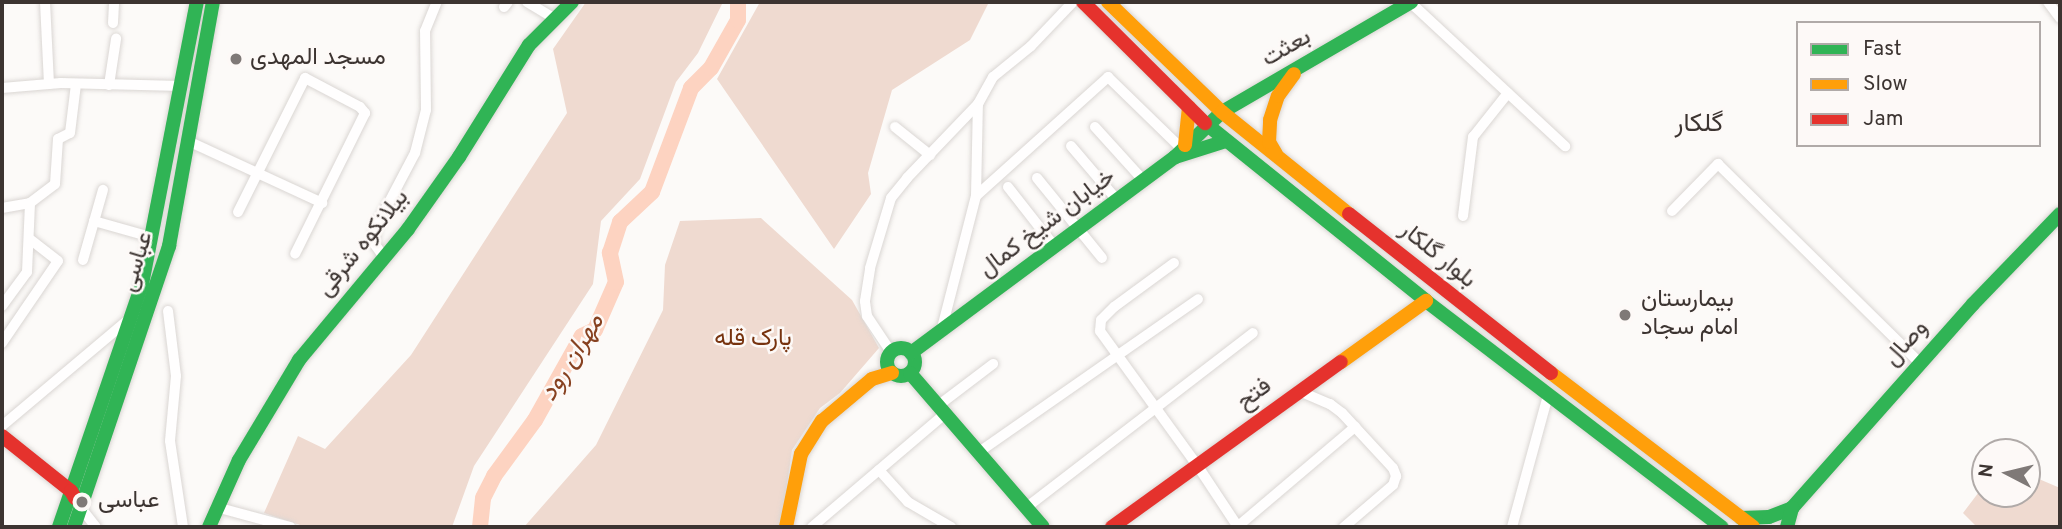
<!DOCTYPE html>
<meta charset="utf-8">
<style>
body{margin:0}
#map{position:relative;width:2062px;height:529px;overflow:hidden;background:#fcfaf8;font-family:Overpass,Vazirmatn,sans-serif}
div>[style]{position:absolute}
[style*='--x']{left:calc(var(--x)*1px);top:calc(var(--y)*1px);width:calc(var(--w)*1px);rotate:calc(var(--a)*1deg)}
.green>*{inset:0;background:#efdad0}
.river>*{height:16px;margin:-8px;padding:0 8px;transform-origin:8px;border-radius:8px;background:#fdd3c1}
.roads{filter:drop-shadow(0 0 2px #dad6d3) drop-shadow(0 0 2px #dad6d3)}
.street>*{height:10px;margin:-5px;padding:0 5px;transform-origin:5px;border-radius:5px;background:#fffefe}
.fast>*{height:14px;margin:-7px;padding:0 7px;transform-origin:7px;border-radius:7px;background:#30b455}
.fast>.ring{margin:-7px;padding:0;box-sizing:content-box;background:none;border:14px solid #30b455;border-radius:50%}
.slow>*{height:14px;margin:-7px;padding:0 7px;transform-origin:7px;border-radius:7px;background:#ff9f0a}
.jam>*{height:14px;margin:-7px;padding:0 7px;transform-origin:7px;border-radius:7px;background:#e5322d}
.dots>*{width:19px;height:19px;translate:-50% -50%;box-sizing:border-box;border:4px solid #fdf9f7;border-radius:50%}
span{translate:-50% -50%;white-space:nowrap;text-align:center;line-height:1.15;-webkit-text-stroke:5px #fdf9f7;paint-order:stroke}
.street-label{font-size:24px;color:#3c3431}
.poi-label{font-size:24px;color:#3c3431}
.left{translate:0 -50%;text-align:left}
.park-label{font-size:24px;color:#77330f}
.neighbourhood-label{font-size:26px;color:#3c3431}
.water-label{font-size:26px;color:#874120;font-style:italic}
.frame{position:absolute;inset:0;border:4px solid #3c3431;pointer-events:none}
.legend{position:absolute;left:1796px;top:21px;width:245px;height:126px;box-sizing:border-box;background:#fdf9f7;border:2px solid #b0aaa8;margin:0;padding:9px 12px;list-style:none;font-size:21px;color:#3c3431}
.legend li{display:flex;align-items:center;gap:14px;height:35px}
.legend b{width:35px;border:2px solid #b0aaa8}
.north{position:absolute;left:1971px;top:438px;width:70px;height:70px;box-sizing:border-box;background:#fdf9f7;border:2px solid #b0aaa8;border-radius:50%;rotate:277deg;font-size:19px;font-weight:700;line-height:28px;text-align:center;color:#3c3431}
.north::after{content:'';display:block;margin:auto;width:24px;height:32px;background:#7f7977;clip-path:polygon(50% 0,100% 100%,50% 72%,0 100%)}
</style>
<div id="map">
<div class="green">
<div style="clip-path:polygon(586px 2px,723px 2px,698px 53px,676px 82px,640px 179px,601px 221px,593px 284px,474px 466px,452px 527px,306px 527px,264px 513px,298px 436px,325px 449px,411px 355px,567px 113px,553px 49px)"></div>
<div style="clip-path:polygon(760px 2px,989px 2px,970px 40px,892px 90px,868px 173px,871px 194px,834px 249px,717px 79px)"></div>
<div style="clip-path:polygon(761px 218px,852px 300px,879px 348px,840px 393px,820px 408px,792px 450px,781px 527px,524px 527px,596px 445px,663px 310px,665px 265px,680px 221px)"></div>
<div style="clip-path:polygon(2027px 474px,2060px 488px,2060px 527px,1977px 527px,1963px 513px,1985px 484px,1985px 494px,2027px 494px)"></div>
</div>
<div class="river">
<div style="--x:480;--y:527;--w:29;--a:-84"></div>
<div style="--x:483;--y:498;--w:25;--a:-63"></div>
<div style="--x:494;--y:476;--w:69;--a:-53.8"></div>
<div style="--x:535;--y:420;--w:96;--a:-60.8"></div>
<div style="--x:582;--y:336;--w:14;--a:-25"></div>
<div style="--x:595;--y:330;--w:52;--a:-66.4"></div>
<div style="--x:616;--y:282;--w:30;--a:-102"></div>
<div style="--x:610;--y:253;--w:33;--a:-72"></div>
<div style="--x:620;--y:222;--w:44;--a:-43.2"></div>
<div style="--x:652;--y:192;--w:111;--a:-69.4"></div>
<div style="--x:691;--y:88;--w:28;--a:-45"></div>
<div style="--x:711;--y:68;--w:55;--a:-60.6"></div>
<div style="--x:738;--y:20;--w:18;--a:-90"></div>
</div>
<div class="roads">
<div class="street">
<div style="--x:45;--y:2;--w:82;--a:87.2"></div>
<div style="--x:527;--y:2;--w:33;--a:31"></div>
<div style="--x:1410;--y:2;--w:212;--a:42.9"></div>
<div style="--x:2048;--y:2;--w:20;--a:53"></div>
<div style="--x:504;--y:7;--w:6;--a:-51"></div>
<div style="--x:113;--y:23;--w:21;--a:-87"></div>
<div style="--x:109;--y:85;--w:47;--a:-81.3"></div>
<div style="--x:2;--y:88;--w:59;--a:-4.8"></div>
<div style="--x:61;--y:83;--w:120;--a:1.4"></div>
<div style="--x:895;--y:127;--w:45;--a:38.7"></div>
<div style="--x:1095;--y:127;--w:72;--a:47.8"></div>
<div style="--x:188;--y:141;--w:148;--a:24.8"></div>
<div style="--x:1071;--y:146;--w:71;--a:49.6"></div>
<div style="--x:1037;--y:178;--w:103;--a:50.9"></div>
<div style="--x:1008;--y:187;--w:76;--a:51.9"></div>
<div style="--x:976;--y:196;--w:178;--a:-42"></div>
<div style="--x:1108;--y:77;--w:103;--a:44.2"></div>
<div style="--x:2;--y:208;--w:28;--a:-10"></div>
<div style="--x:1672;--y:211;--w:66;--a:-45.6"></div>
<div style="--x:1718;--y:164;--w:284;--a:44.6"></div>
<div style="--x:238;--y:212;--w:150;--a:-63.4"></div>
<div style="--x:305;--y:78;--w:62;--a:27.8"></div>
<div style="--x:360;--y:107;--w:8;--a:50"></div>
<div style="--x:365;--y:113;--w:157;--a:116.4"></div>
<div style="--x:1463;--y:216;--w:80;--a:-82.8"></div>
<div style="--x:1473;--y:137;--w:56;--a:-51.5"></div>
<div style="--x:94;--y:221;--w:59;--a:15.7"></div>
<div style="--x:384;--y:257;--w:17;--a:-126"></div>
<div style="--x:374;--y:243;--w:16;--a:-83"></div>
<div style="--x:376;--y:227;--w:84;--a:-62.2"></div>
<div style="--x:415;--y:153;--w:44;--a:-75.7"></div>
<div style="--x:426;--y:110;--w:79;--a:-90.7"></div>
<div style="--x:425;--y:31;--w:31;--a:-68"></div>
<div style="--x:83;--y:260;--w:73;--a:-74.1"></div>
<div style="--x:1174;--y:263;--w:74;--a:143.7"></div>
<div style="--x:1114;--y:307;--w:18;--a:135"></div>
<div style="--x:1101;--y:320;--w:11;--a:95"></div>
<div style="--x:1100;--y:331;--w:165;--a:54.1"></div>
<div style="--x:1197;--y:465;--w:74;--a:56.5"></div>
<div style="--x:2;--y:306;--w:42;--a:-53.7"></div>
<div style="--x:27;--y:272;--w:69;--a:-87.5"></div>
<div style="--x:30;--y:203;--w:31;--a:-37"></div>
<div style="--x:55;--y:184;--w:45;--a:-86.2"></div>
<div style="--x:58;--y:139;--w:13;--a:-27"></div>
<div style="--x:70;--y:133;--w:49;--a:-83"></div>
<div style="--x:168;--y:311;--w:65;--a:83"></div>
<div style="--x:176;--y:376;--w:65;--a:95.3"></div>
<div style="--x:170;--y:441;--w:87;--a:81.4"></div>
<div style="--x:941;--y:332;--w:140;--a:-75.6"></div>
<div style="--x:976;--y:196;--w:92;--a:-88.8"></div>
<div style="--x:2;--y:343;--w:99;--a:-55.7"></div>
<div style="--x:58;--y:261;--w:34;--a:-142"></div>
<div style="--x:891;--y:352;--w:43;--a:-123.7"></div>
<div style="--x:867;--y:316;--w:15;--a:-98"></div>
<div style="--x:865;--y:301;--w:33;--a:-81"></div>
<div style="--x:870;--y:268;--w:73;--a:-73.3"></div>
<div style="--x:891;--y:198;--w:26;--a:-51"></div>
<div style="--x:907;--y:178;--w:103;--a:-46.2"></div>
<div style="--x:978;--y:104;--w:31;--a:-61"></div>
<div style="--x:993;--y:77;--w:49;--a:-39.2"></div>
<div style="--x:1031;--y:46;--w:61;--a:-46.3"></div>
<div style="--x:1299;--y:391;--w:34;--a:23"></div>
<div style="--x:1330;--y:404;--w:15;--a:37"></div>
<div style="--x:1342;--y:413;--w:75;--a:47.2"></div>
<div style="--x:1393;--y:468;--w:9;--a:69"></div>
<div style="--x:1396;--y:476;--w:9;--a:108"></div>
<div style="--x:1393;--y:485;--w:65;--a:139.4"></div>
<div style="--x:939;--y:405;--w:68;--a:-37.2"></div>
<div style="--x:2;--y:426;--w:166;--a:-40.1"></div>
<div style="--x:979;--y:452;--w:267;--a:-34.9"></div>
<div style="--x:879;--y:470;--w:43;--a:47.8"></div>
<div style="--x:908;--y:502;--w:50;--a:30.2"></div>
<div style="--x:216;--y:507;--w:77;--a:15.1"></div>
<div style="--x:1027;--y:507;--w:285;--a:-37.6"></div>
<div style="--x:81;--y:508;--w:24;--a:52"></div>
<div style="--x:812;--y:527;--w:176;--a:-40.4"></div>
<div style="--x:1237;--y:527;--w:155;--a:-40.3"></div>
<div style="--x:1512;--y:527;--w:137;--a:-74.7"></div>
</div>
<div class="fast">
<div style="--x:1205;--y:123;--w:284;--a:38.8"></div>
<div style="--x:1426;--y:301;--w:372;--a:37.4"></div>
<div style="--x:1175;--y:157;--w:53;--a:-17.4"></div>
<div class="ring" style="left:887px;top:348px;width:14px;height:14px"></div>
<div style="--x:911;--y:353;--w:329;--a:-36.6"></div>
<div style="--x:1175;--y:157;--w:65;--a:-43.8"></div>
<div style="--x:1222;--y:112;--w:219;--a:-30.2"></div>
<div style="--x:910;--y:373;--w:203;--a:49.2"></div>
<div style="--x:1741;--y:518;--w:28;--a:-2"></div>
<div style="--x:1769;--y:517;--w:25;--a:-21"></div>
<div style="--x:1792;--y:508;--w:273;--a:-48.4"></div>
<div style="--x:1973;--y:304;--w:125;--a:-46"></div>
<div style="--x:59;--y:527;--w:257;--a:-71.1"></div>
<div style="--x:142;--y:284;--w:287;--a:-79"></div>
<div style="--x:74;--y:527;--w:297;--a:-71.3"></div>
<div style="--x:169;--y:246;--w:248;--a:-79.8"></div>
<div style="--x:209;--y:527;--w:73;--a:-65.9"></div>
<div style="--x:239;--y:460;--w:117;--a:-59"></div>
<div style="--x:299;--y:360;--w:170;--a:-50.2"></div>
<div style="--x:408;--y:229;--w:88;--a:-54.7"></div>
<div style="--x:459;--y:157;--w:132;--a:-58"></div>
<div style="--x:529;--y:45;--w:61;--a:-45"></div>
<div style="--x:1787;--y:527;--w:20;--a:-75"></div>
</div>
<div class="slow">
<div style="--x:1108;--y:2;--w:158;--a:44"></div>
<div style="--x:1222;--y:112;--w:163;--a:38.8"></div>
<div style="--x:1185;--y:145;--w:38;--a:-84"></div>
<div style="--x:1276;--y:154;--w:14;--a:-120"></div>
<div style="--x:1269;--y:142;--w:22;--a:-87"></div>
<div style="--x:1270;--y:120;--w:25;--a:-72"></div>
<div style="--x:1278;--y:96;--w:27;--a:-54"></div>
<div style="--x:1341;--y:362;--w:105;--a:-35.7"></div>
<div style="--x:1551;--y:373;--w:254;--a:37.3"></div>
<div style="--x:786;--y:527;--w:75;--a:-78.4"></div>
<div style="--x:801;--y:454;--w:39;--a:-58"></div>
<div style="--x:822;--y:421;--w:65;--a:-40"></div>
<div style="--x:872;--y:379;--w:21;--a:-17"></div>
</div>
<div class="jam">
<div style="--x:1083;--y:2;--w:172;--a:44.8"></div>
<div style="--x:1349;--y:214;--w:257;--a:38.2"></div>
<div style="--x:2;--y:436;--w:88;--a:38.6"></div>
<div style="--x:71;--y:491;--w:8;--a:60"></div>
<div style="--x:1112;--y:527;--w:282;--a:-35.8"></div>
</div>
</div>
<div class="dots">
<div style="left:236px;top:59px;background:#7f7977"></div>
<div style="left:1625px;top:315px;background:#7f7977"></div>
<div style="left:82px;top:502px;background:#7f7977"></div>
</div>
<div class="street-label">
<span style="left:1287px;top:49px;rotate:-30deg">بعثت</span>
<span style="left:1048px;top:224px;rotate:-37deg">خیابان شیخ کمال</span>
<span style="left:364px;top:244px;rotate:-51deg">بیلانکوه شرقی</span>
<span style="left:1437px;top:256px;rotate:39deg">بلوار گلکار</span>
<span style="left:138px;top:262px;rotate:-73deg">عباسى</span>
<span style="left:1907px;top:344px;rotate:-48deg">وصال</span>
<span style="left:1255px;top:395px;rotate:-36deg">فتح</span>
</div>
<div class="poi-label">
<span class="left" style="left:250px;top:59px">مسجد المهدی</span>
<span class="left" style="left:1641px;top:315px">بیمارستان<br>امام سجاد</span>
<span class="left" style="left:98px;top:502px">عباسی</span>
</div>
<div class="park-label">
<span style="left:753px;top:340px">پارک قله</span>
</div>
<div class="neighbourhood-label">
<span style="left:1699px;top:125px">گلکار</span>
</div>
<div class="water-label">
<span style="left:573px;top:358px;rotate:-58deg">مهران رود</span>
</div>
<div class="frame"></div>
<ul class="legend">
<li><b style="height:9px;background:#30b455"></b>Fast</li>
<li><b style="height:9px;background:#ff9f0a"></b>Slow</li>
<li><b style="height:9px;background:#e5322d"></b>Jam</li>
</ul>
<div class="north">N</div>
</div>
